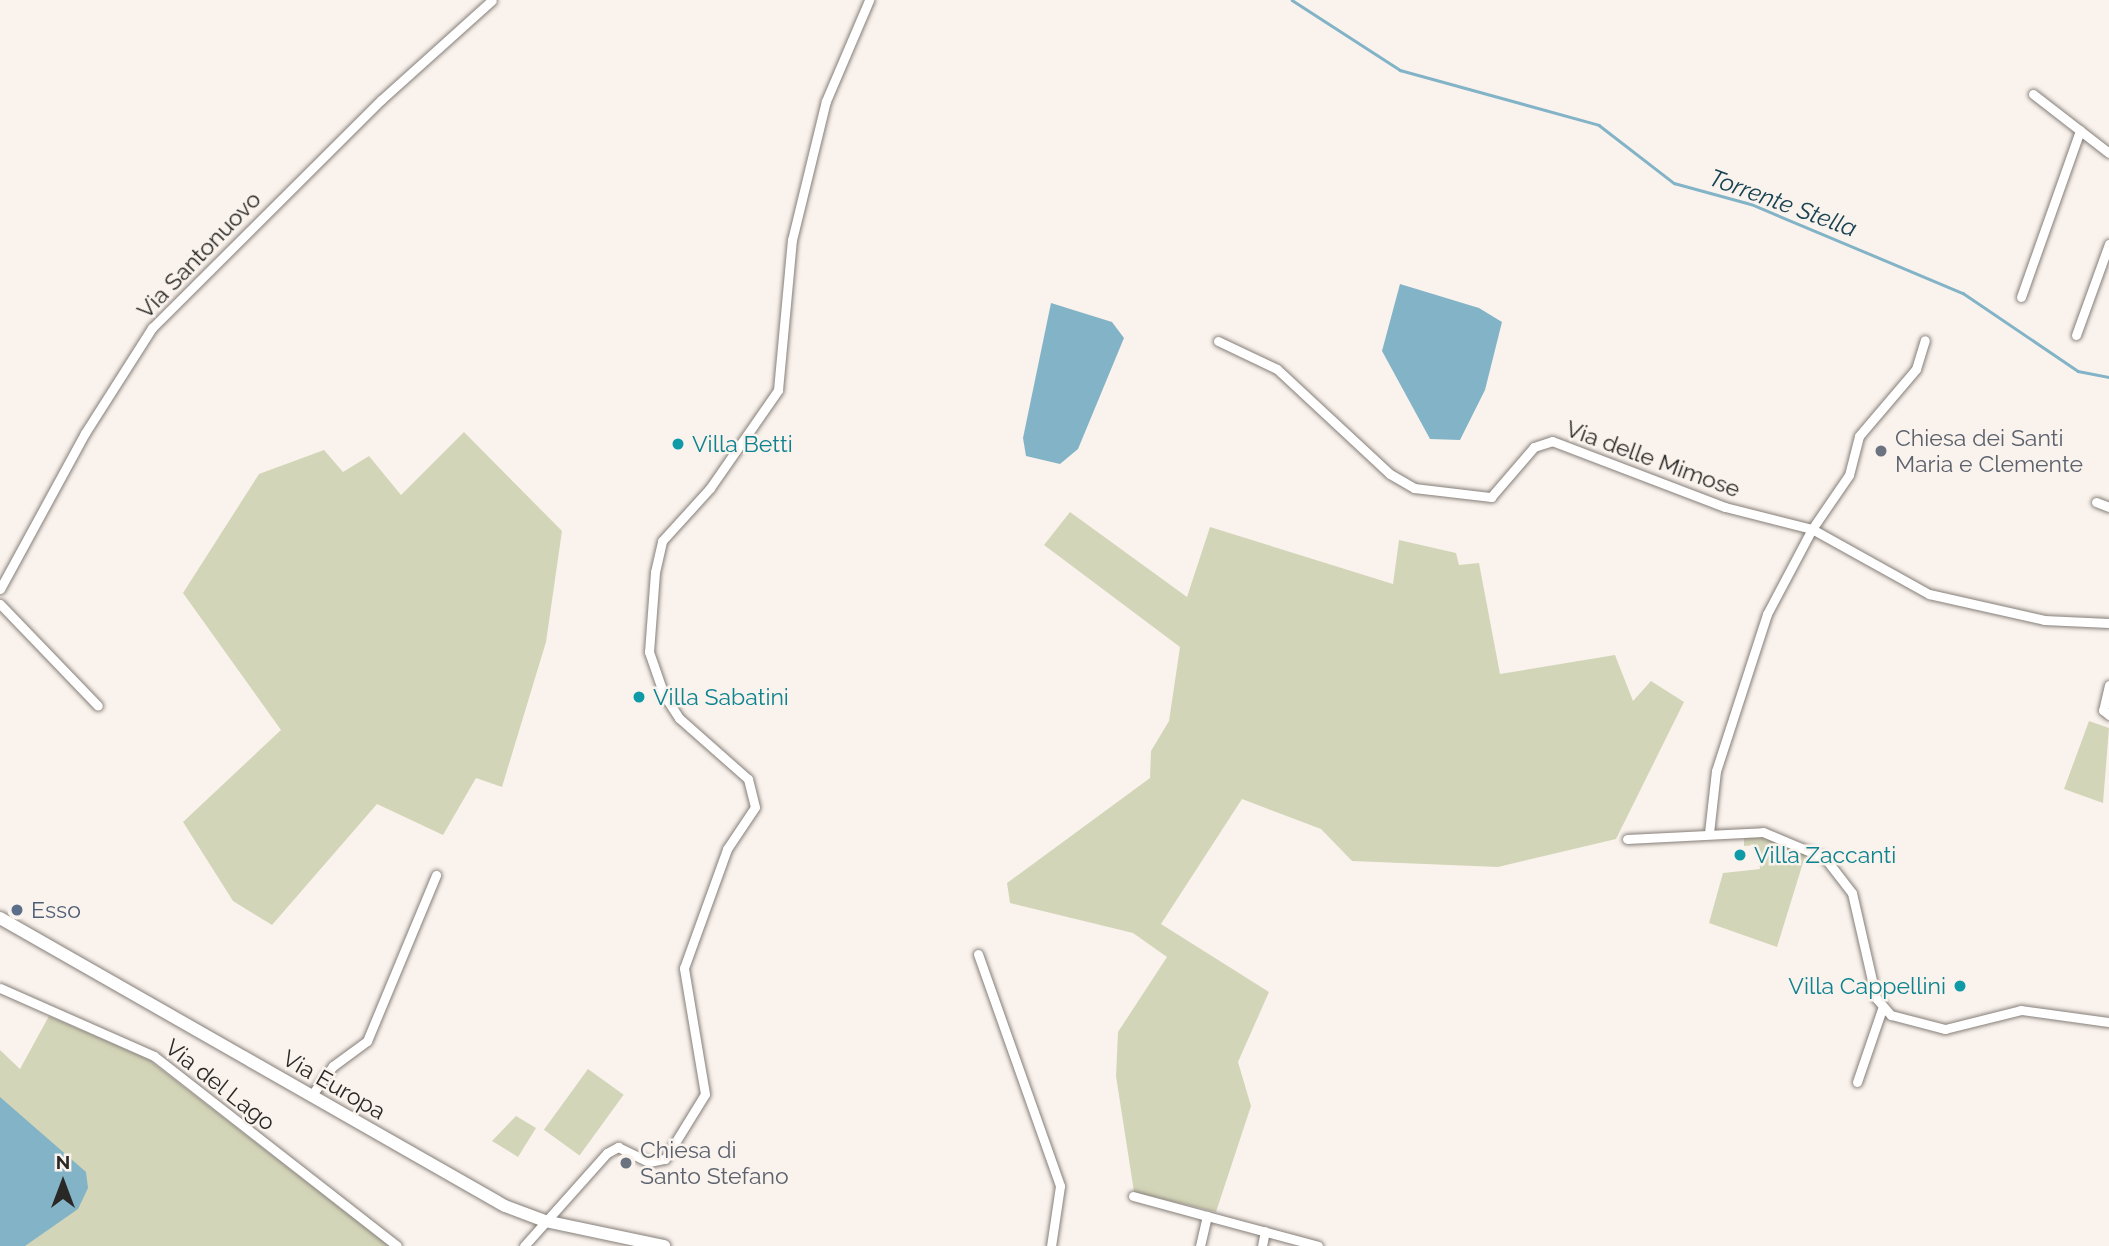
<!DOCTYPE html>
<style>
body{margin:0}
#map{position:relative;width:2109px;height:1246px;overflow:hidden;background:#faf3ed;font-family:Raleway,sans-serif}
div>[style]{position:absolute}
[style*='--x']{left:calc(var(--x)*1px);top:calc(var(--y)*1px);width:calc(var(--w)*1px);rotate:calc(var(--a)*1deg)}
.green>*{inset:0;background:#d3d5b8;transform-origin:0 0}
.water>*{inset:0;background:#83b3c7}
.stream>*{height:2.5px;margin:-1.25px;padding:0 1.25px;transform-origin:1.25px;border-radius:1.25px;background:#83b3c7}
.roads{filter:drop-shadow(0 0 2px #857e79) drop-shadow(0 0 2px #857e79)}
.street>*{height:9px;margin:-4.5px;padding:0 4.5px;transform-origin:4.5px;border-radius:4.5px;background:#fff}
.secondary>*{height:12px;margin:-6px;padding:0 6px;transform-origin:6px;border-radius:6px;background:#fff}
.dots>*{width:19px;height:19px;translate:-50% -50%;box-sizing:border-box;border:4px solid #faf3ed;border-radius:50%}
span{translate:-50% -50%;white-space:nowrap;text-align:center;line-height:1.15;-webkit-text-stroke:5px #faf3ed;paint-order:stroke}
.street-label{font-size:23px;color:#2a2826}
.worship-label{font-size:23px;color:#5b616d}
.left{translate:0 -50%;text-align:left}
.culture-label{font-size:23px;color:#0d838f}
.right{translate:-100% -50%;text-align:right}
.service-label{font-size:23px;color:#4e5e75}
.water-label{font-size:24px;color:#194353;font-style:italic}
.north{position:absolute;left:28px;top:1148px;width:70px;height:70px;-webkit-text-stroke:5px #faf3ed;paint-order:stroke;rotate:0deg;font-size:19px;font-weight:700;line-height:28px;text-align:center;color:#2a2826}
.north::after{content:'';display:block;margin:auto;width:24px;height:32px;background:#2a2826;clip-path:polygon(50% 0,100% 100%,50% 72%,0 100%)}
</style>
<div id="map">
<div class="green">
<div style="clip-path:polygon(464px 432px,562px 531px,546px 642px,502px 787px,476px 778px,443px 835px,377px 804px,272px 925px,233px 901px,183px 822px,281px 730px,183px 593px,259px 474px,324px 450px,343px 472px,369px 456px,401px 495px)"></div>
<div style="clip-path:polygon(1070px 512px,1187px 597px,1210px 527px,1393px 584px,1399px 540px,1456px 553px,1459px 565px,1479px 563px,1500px 674px,1615px 655px,1633px 701px,1651px 681px,1684px 702px,1616px 839px,1498px 867px,1352px 861px,1321px 829px,1242px 799px,1161px 924px,1269px 992px,1238px 1062px,1251px 1106px,1216px 1212px,1134px 1192px,1116px 1076px,1118px 1032px,1167px 957px,1133px 933px,1010px 903px,1007px 883px,1150px 778px,1151px 751px,1169px 721px,1180px 647px,1044px 545px)"></div>
<div style="clip-path:polygon(2089px 721px,2109px 728px,2103px 803px,2064px 789px)"></div>
<div style="clip-path:polygon(1765px 835px,1806px 853px,1777px 947px,1709px 923px,1723px 873px,1760px 869px,1757px 845px,1744px 846px,1744px 836px)"></div>
<div style="clip-path:polygon(49px 1016px,148px 1059px,389px 1246px,0 1246px,0 1050px,20px 1069px)"></div>
<div style="left:588px;top:1069px;width:44px;height:75px;rotate:36deg"></div>
<div style="clip-path:polygon(516px 1116px,536px 1128px,518px 1157px,492px 1141px)"></div>
</div>
<div class="water">
<div style="clip-path:polygon(1400px 284px,1479px 308px,1502px 322px,1485px 390px,1460px 440px,1430px 439px,1382px 351px)"></div>
<div style="clip-path:polygon(1051px 303px,1112px 322px,1124px 338px,1078px 449px,1060px 464px,1026px 456px,1023px 438px)"></div>
<div style="clip-path:polygon(0 1097px,86px 1172px,88px 1188px,78px 1209px,25px 1246px,0 1246px)"></div>
</div>
<div class="stream">
<div style="--x:1292;--y:0;--w:129;--a:32.9"></div>
<div style="--x:1400;--y:70;--w:206;--a:15.4"></div>
<div style="--x:1599;--y:125;--w:95;--a:37.7"></div>
<div style="--x:1674;--y:183;--w:80;--a:15.3"></div>
<div style="--x:1751;--y:204;--w:230;--a:22.8"></div>
<div style="--x:1963;--y:293;--w:139;--a:34.1"></div>
<div style="--x:2078;--y:371;--w:32;--a:11"></div>
</div>
<div class="roads">
<div class="street">
<div style="--x:2033;--y:94;--w:96;--a:37.8"></div>
<div style="--x:2021;--y:297;--w:177;--a:-70.5"></div>
<div style="--x:2076;--y:335;--w:97;--a:-70.1"></div>
<div style="--x:1218;--y:341;--w:65;--a:25.4"></div>
<div style="--x:1277;--y:369;--w:154;--a:42.9"></div>
<div style="--x:1390;--y:474;--w:28;--a:30"></div>
<div style="--x:1414;--y:488;--w:78;--a:6.7"></div>
<div style="--x:1491;--y:497;--w:66;--a:-49.3"></div>
<div style="--x:1534;--y:447;--w:19;--a:-18"></div>
<div style="--x:1552;--y:441;--w:185;--a:20.9"></div>
<div style="--x:1725;--y:507;--w:90;--a:14.2"></div>
<div style="--x:1812;--y:529;--w:65;--a:-55.6"></div>
<div style="--x:1849;--y:475;--w:40;--a:-75.6"></div>
<div style="--x:1859;--y:436;--w:88;--a:-49.6"></div>
<div style="--x:1916;--y:369;--w:30;--a:-73"></div>
<div style="--x:2096;--y:502;--w:14;--a:21"></div>
<div style="--x:0;--y:589;--w:178;--a:-61.4"></div>
<div style="--x:85;--y:433;--w:125;--a:-57.5"></div>
<div style="--x:152;--y:328;--w:323;--a:-44.9"></div>
<div style="--x:381;--y:100;--w:149;--a:-42"></div>
<div style="--x:0;--y:604;--w:141;--a:46.1"></div>
<div style="--x:2109;--y:685;--w:26;--a:103"></div>
<div style="--x:2103;--y:710;--w:8;--a:40"></div>
<div style="--x:1709;--y:833;--w:62;--a:-83.6"></div>
<div style="--x:1716;--y:771;--w:165;--a:-72"></div>
<div style="--x:1767;--y:614;--w:96;--a:-62.1"></div>
<div style="--x:1812;--y:529;--w:134;--a:29.1"></div>
<div style="--x:1929;--y:594;--w:118;--a:12.7"></div>
<div style="--x:2044;--y:620;--w:65;--a:2.6"></div>
<div style="--x:1627;--y:839;--w:136;--a:-2.9"></div>
<div style="--x:1763;--y:832;--w:67;--a:22.8"></div>
<div style="--x:1825;--y:858;--w:44;--a:52.4"></div>
<div style="--x:1852;--y:893;--w:108;--a:77.1"></div>
<div style="--x:1876;--y:998;--w:23;--a:49"></div>
<div style="--x:1891;--y:1015;--w:56;--a:14.5"></div>
<div style="--x:1945;--y:1029;--w:78;--a:-14"></div>
<div style="--x:2021;--y:1010;--w:89;--a:7.8"></div>
<div style="--x:978;--y:954;--w:246;--a:70.5"></div>
<div style="--x:1060;--y:1186;--w:61;--a:98.5"></div>
<div style="--x:0;--y:988;--w:168;--a:23.8"></div>
<div style="--x:154;--y:1056;--w:308;--a:38"></div>
<div style="--x:1857;--y:1082;--w:77;--a:-71.1"></div>
<div style="--x:311;--y:1096;--w:37;--a:-54"></div>
<div style="--x:333;--y:1066;--w:42;--a:-36.3"></div>
<div style="--x:367;--y:1041;--w:180;--a:-67.4"></div>
<div style="--x:1133;--y:1196;--w:77;--a:15.1"></div>
<div style="--x:524;--y:1246;--w:125;--a:-48.3"></div>
<div style="--x:607;--y:1153;--w:13;--a:-29"></div>
<div style="--x:618;--y:1147;--w:34;--a:26"></div>
<div style="--x:649;--y:1162;--w:16;--a:-11"></div>
<div style="--x:665;--y:1159;--w:76;--a:-58.4"></div>
<div style="--x:705;--y:1094;--w:128;--a:-99.5"></div>
<div style="--x:684;--y:968;--w:127;--a:-70.1"></div>
<div style="--x:727;--y:849;--w:50;--a:-56.3"></div>
<div style="--x:755;--y:807;--w:29;--a:-104"></div>
<div style="--x:748;--y:779;--w:92;--a:-138.5"></div>
<div style="--x:679;--y:718;--w:27;--a:-123"></div>
<div style="--x:664;--y:695;--w:46;--a:-109.2"></div>
<div style="--x:649;--y:652;--w:80;--a:-85.7"></div>
<div style="--x:655;--y:572;--w:32;--a:-77"></div>
<div style="--x:662;--y:541;--w:72;--a:-47.8"></div>
<div style="--x:710;--y:488;--w:119;--a:-55.2"></div>
<div style="--x:778;--y:390;--w:151;--a:-84.7"></div>
<div style="--x:792;--y:240;--w:143;--a:-76.3"></div>
<div style="--x:826;--y:101;--w:110;--a:-66.9"></div>
<div style="--x:1200;--y:1246;--w:31;--a:-77"></div>
<div style="--x:1207;--y:1216;--w:115;--a:15.1"></div>
<div style="--x:1262;--y:1246;--w:15;--a:-79"></div>
</div>
<div class="secondary">
<div style="--x:0;--y:918;--w:581;--a:29.7"></div>
<div style="--x:505;--y:1206;--w:43;--a:20.6"></div>
<div style="--x:545;--y:1221;--w:122;--a:11.9"></div>
</div>
</div>
<div class="dots">
<div style="left:678px;top:444px;background:#0f9aa8"></div>
<div style="left:1881px;top:451px;background:#6b7280"></div>
<div style="left:639px;top:697px;background:#0f9aa8"></div>
<div style="left:1740px;top:855px;background:#0f9aa8"></div>
<div style="left:17px;top:910px;background:#5c6f8a"></div>
<div style="left:1960px;top:986px;background:#0f9aa8"></div>
<div style="left:626px;top:1163px;background:#6b7280"></div>
</div>
<div class="street-label">
<span style="left:199px;top:255px;rotate:-46deg">Via Santonuovo</span>
<span style="left:1653px;top:459px;rotate:20deg">Via delle Mimose</span>
<span style="left:220px;top:1085px;rotate:38deg">Via del Lago</span>
<span style="left:334px;top:1085px;rotate:30deg">Via Europa</span>
</div>
<div class="worship-label">
<span class="left" style="left:1895px;top:451px">Chiesa dei Santi<br>Maria e Clemente</span>
<span class="left" style="left:640px;top:1163px">Chiesa di<br>Santo Stefano</span>
</div>
<div class="culture-label">
<span class="left" style="left:692px;top:444px">Villa Betti</span>
<span class="left" style="left:653px;top:697px">Villa Sabatini</span>
<span class="left" style="left:1754px;top:855px">Villa Zaccanti</span>
<span class="right" style="left:1946px;top:986px">Villa Cappellini</span>
</div>
<div class="service-label">
<span class="left" style="left:31px;top:910px">Esso</span>
</div>
<div class="water-label">
<span style="left:1783px;top:203px;rotate:20deg">Torrente Stella</span>
</div>
<div class="north">N</div>
</div>
